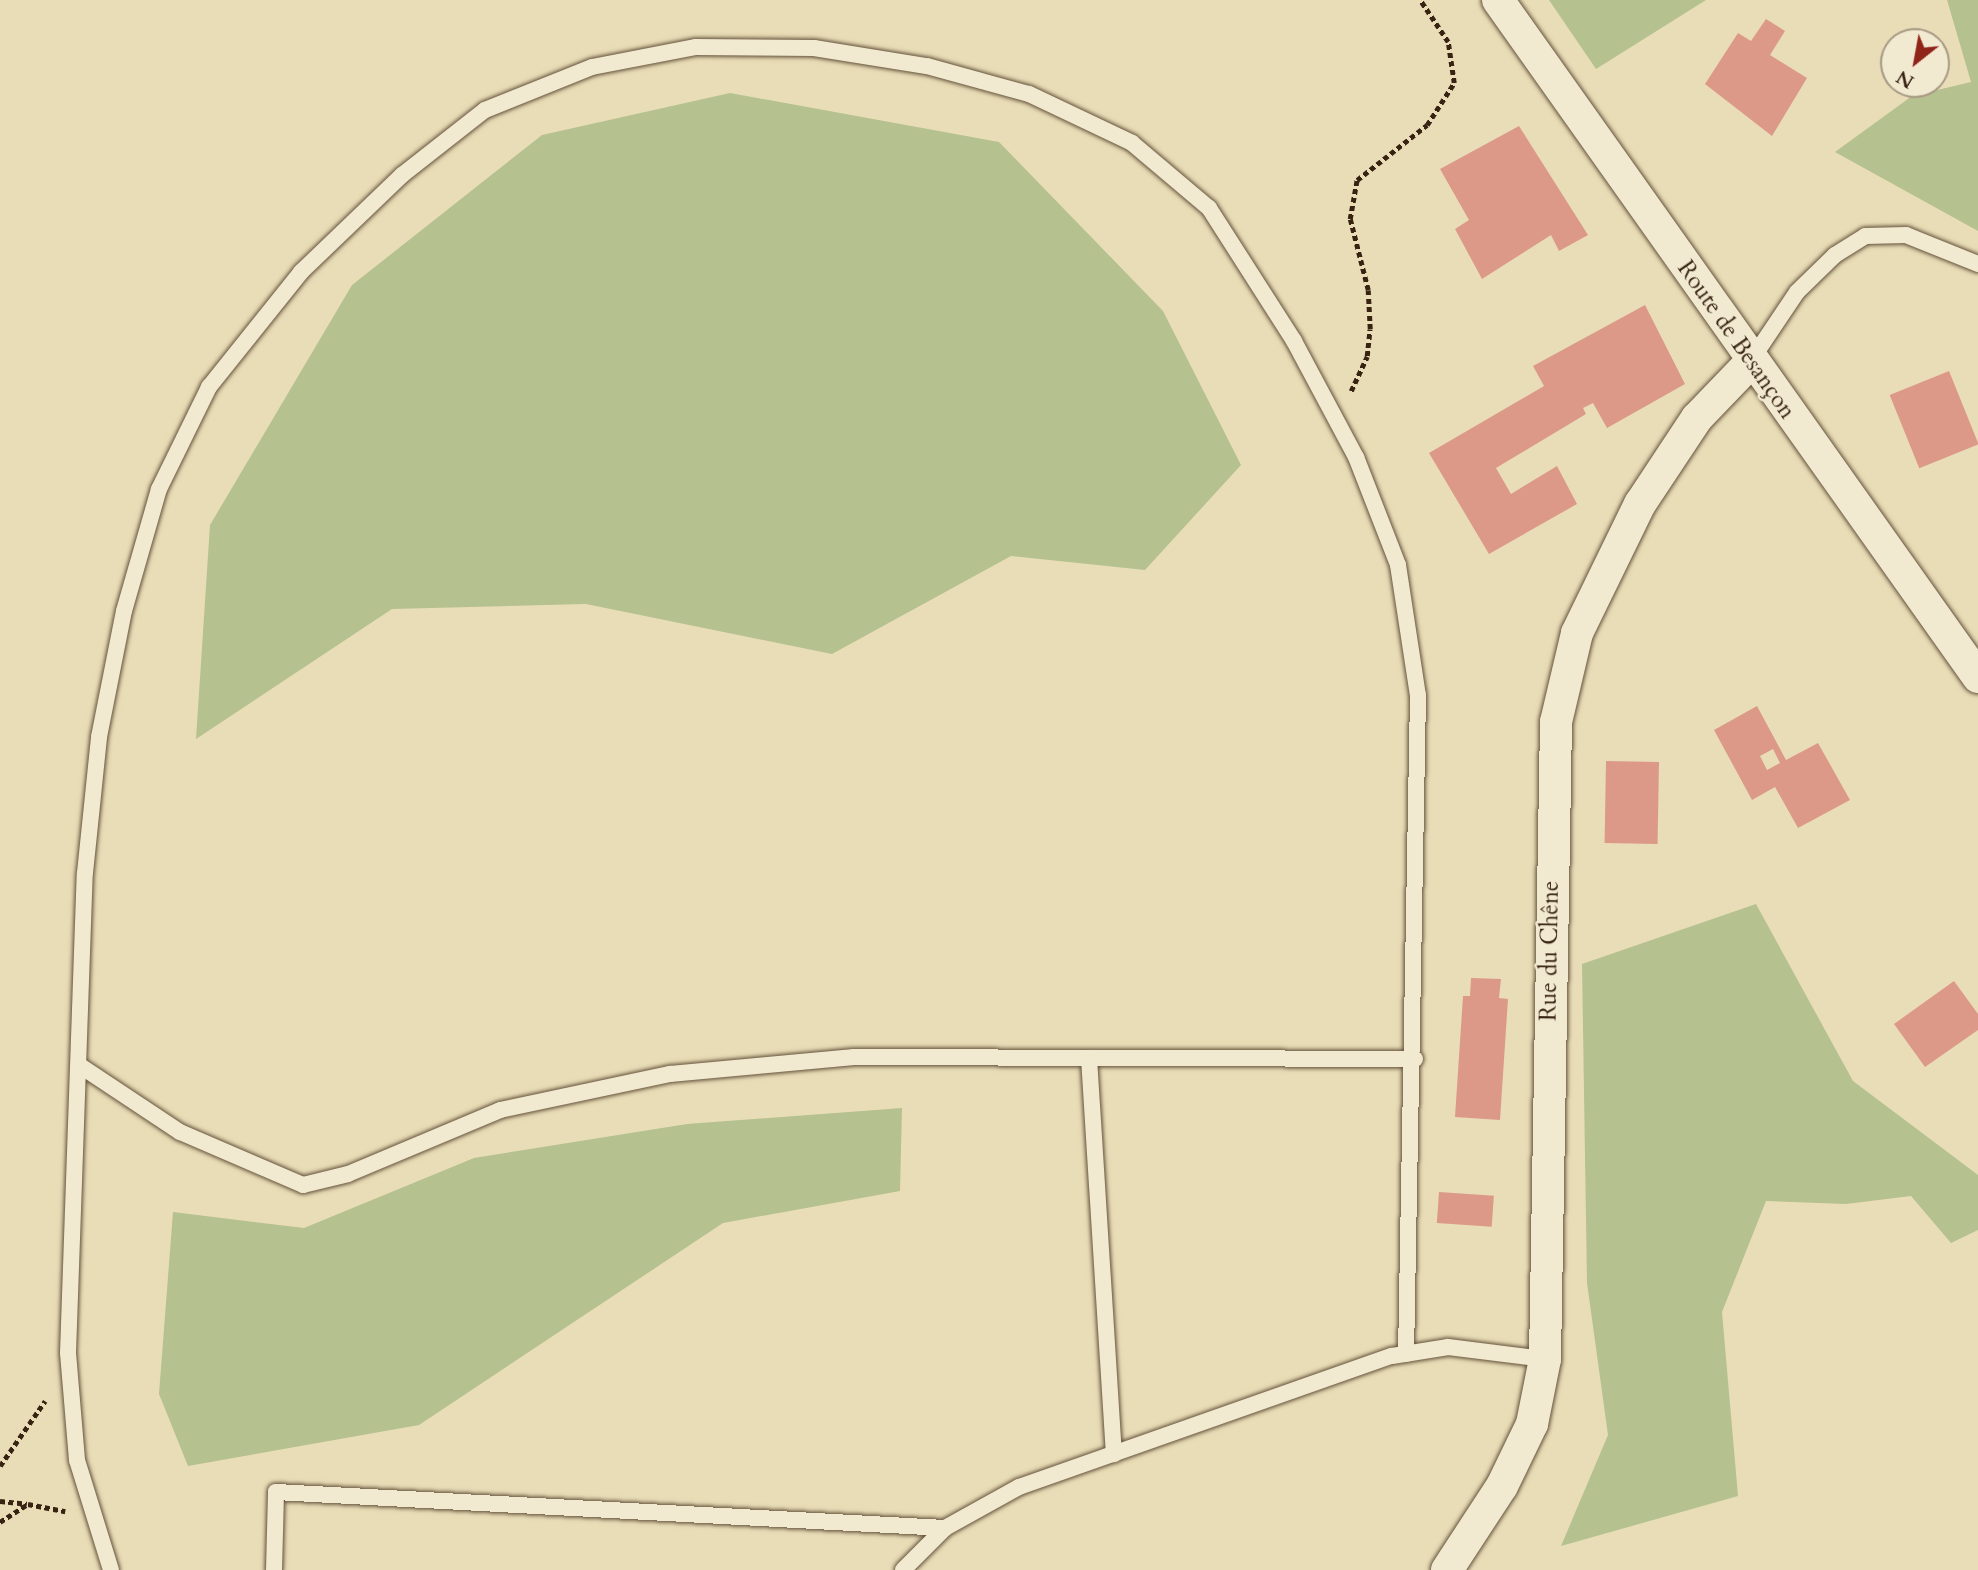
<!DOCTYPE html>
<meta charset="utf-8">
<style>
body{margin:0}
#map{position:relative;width:1978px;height:1570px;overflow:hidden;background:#e9ddb7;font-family:Cardo,serif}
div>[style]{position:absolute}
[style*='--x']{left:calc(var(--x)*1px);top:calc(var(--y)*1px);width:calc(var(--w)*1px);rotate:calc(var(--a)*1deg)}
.green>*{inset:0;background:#b5c18f}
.building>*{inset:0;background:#dc9987;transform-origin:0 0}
.path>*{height:4.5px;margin-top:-2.25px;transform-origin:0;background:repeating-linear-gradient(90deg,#382312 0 5px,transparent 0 8.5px)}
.roads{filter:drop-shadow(0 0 2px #64523b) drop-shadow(0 0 2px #64523b)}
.lane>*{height:16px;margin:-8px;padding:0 8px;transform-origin:8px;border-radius:8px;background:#f1e9d0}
.street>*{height:32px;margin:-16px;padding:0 16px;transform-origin:16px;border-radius:16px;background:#f1e9d0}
span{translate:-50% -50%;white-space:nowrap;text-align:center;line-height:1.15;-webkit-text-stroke:5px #f1e9d0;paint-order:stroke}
.street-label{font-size:23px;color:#382312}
.north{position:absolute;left:1880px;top:28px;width:70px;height:70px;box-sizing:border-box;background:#f1e9d0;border:2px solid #a79a84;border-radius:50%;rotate:211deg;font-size:19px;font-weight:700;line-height:28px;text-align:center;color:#382312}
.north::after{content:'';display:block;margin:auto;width:24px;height:32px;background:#8f2418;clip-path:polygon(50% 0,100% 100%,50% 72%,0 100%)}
</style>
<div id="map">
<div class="green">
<div style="clip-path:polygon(1549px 0,1706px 0,1596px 69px)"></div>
<div style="clip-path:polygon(1947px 0,1978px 0,1978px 231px,1835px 152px,1912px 96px,1971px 82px)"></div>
<div style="clip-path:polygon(730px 93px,999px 142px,1163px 311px,1241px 465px,1145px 570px,1011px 556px,832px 654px,586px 604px,392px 609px,196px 739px,210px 525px,352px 285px,542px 135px)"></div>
<div style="clip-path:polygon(1756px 904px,1853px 1081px,1978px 1175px,1978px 1230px,1951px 1243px,1911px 1196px,1846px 1204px,1766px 1201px,1722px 1312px,1738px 1496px,1561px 1546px,1608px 1435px,1587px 1283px,1582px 964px)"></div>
<div style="clip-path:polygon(902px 1108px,900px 1191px,723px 1223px,419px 1425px,188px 1466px,159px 1394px,173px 1212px,304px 1228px,474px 1158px,687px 1124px)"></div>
</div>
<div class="building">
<div style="clip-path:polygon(1766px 19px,1785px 31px,1770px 55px,1807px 78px,1772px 136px,1705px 84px,1738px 33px,1751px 41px)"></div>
<div style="clip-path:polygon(1519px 126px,1588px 235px,1559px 251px,1551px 235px,1482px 279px,1455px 229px,1469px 220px,1440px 169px)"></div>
<div style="clip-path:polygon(1645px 305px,1685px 384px,1607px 428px,1593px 403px,1583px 408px,1586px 414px,1496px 468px,1511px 494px,1557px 466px,1577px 504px,1489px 554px,1429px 453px,1544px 386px,1533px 366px)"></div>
<div style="left:1949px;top:371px;width:79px;height:64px;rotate:68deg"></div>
<div style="clip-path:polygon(evenodd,1757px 706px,1786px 760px,1818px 743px,1850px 800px,1798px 828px,1775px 787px,1752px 800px,1714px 730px,1757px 706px,1773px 749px,1780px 763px,1767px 770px,1760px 756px,1773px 749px)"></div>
<div style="left:1659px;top:762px;width:82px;height:53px;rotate:91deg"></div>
<div style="clip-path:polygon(1471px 978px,1501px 979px,1499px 998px,1508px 999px,1500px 1120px,1455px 1117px,1463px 996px,1470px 996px)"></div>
<div style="clip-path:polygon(1954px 981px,1978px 1014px,1978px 1030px,1925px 1067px,1894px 1024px)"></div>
<div style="left:1439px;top:1192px;width:55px;height:31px;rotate:4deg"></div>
</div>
<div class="path">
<div style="--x:1351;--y:391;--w:38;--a:-65"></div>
<div style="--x:1367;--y:356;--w:27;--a:-84"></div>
<div style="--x:1370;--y:329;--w:39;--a:-93"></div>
<div style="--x:1368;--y:290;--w:73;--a:-104.2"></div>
<div style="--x:1350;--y:219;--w:40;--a:-80"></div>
<div style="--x:1357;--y:180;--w:89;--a:-38.2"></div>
<div style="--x:1427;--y:125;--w:50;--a:-57.3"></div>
<div style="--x:1454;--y:83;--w:41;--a:-98.3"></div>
<div style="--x:1448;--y:42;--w:50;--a:-123.7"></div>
<div style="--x:0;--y:1466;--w:79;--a:-55.3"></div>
<div style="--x:0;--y:1501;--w:27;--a:6"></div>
<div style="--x:0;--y:1522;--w:33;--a:-33"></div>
<div style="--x:28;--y:1504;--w:38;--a:11"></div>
</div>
<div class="roads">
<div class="lane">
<div style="--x:1750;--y:362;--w:84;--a:-56.1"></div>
<div style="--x:1797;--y:292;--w:53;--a:-44.2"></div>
<div style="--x:1835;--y:255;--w:36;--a:-32"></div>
<div style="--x:1865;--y:236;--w:41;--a:-1.4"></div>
<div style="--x:1906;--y:235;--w:78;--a:21.9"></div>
<div style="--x:1089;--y:1058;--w:397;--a:86.4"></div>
<div style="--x:79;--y:1065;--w:121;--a:33.6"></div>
<div style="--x:180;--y:1132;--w:134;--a:23.3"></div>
<div style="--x:303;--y:1185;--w:46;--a:-13.7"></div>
<div style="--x:348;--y:1174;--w:165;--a:-22.8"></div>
<div style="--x:500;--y:1110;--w:174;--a:-12"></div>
<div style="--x:670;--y:1074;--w:185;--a:-5.3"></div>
<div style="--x:854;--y:1057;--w:561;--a:0.2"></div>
<div style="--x:111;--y:1570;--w:115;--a:-107.2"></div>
<div style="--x:77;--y:1460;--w:107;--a:-94.8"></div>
<div style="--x:68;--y:1353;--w:480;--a:-88"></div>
<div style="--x:85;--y:873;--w:137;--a:-84.1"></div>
<div style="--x:99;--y:737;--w:128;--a:-78.8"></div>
<div style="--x:124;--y:611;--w:127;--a:-74"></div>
<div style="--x:159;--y:489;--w:114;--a:-63.9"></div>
<div style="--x:209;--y:387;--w:147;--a:-51.3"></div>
<div style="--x:301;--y:272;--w:140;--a:-43.8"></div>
<div style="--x:402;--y:175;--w:105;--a:-38.1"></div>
<div style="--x:485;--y:110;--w:115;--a:-21.9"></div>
<div style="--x:592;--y:67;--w:106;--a:-10.9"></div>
<div style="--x:696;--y:47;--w:118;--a:0.5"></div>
<div style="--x:814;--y:48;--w:114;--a:9.1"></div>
<div style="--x:927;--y:66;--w:106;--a:15.4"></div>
<div style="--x:1029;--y:94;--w:114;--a:25.4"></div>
<div style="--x:1132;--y:143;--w:101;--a:40.2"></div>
<div style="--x:1209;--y:208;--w:158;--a:57.4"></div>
<div style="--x:1294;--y:341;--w:132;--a:61.9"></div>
<div style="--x:1356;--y:457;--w:116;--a:68.7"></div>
<div style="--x:1398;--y:565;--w:132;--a:81.3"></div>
<div style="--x:1418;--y:695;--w:659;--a:91.04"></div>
<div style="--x:274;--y:1570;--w:78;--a:-88.5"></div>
<div style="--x:276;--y:1492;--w:670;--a:3.08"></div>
<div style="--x:903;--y:1570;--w:59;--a:-45"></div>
<div style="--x:945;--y:1528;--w:85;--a:-29"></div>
<div style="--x:1019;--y:1487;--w:395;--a:-19.4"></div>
<div style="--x:1392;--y:1356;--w:57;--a:-9.1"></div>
<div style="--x:1448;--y:1347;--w:98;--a:7.1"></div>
</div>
<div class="street">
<div style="--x:1498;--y:0;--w:830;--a:54.66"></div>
<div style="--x:1447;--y:1570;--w:100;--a:-56.8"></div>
<div style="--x:1502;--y:1486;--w:69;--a:-64.2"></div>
<div style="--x:1532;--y:1424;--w:66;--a:-78.7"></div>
<div style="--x:1545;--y:1359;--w:637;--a:-89.01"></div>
<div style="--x:1556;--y:722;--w:91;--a:-76.7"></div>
<div style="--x:1577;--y:633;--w:144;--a:-64"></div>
<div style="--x:1640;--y:504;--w:103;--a:-56.5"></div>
<div style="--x:1697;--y:418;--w:76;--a:-46.1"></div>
</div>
</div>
<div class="street-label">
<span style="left:1736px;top:340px;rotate:55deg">Route de Besançon</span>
<span style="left:1550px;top:951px;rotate:-89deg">Rue du Chêne</span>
</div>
<div class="north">N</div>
</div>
